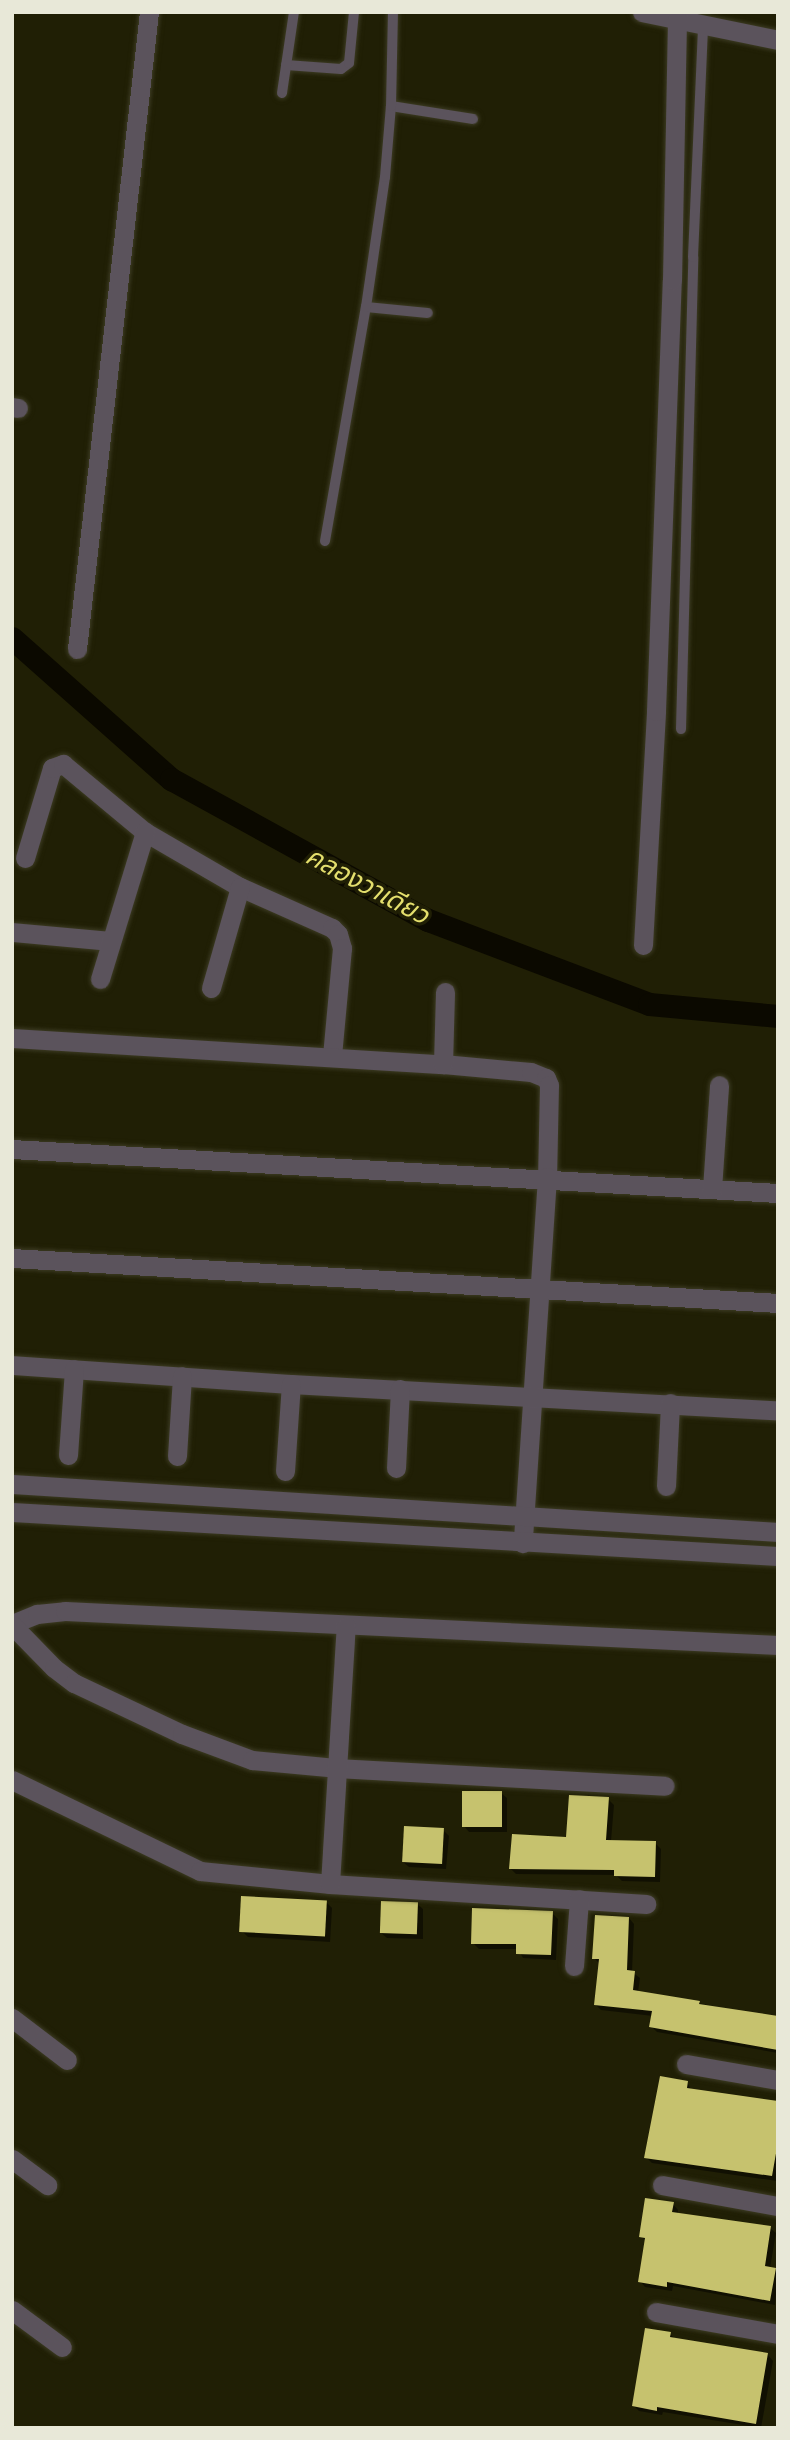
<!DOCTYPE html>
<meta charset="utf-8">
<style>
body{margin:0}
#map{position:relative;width:790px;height:2440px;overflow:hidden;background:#201f05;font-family:Roboto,"Noto Sans Thai",sans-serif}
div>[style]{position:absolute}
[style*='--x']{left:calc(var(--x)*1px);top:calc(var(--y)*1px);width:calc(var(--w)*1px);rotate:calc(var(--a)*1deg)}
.shadow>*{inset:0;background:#0007}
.canal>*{height:23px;margin:-11.5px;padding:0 11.5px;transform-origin:11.5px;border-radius:11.5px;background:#0b0900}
.building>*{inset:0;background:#c6c26e;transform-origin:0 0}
.roads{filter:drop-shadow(0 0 2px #3c3b23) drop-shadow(0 0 2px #3c3b23)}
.service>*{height:10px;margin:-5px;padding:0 5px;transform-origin:5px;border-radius:5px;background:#5b535c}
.minor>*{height:19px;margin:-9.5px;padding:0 9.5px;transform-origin:9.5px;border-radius:9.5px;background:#5b535c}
span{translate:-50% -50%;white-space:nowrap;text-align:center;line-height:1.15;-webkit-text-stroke:7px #201f05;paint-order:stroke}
.water-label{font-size:26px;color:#e4df6d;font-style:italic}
.frame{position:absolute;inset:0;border:14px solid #e8e8d8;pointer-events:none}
</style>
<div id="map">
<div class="shadow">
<div style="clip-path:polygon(501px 1793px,507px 1798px,507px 1832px,469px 1832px,464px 1826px)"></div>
<div style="clip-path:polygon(608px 1799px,614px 1805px,611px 1841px,655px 1843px,661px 1849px,660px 1882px,622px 1881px,616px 1875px,516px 1874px,511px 1869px,568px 1839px)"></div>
<div style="clip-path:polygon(443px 1830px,449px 1836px,446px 1869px,409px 1867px,403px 1862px)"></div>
<div style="clip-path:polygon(326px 1902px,332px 1908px,330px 1942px,248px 1937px,242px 1931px)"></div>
<div style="clip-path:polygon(417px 1904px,423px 1909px,423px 1939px,387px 1938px,381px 1933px)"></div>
<div style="clip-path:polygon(552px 1913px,558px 1919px,556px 1960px,523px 1958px,518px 1949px,479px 1949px,473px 1943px)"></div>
<div style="clip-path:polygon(629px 1918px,634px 1924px,632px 1972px,640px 1978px,638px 1992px,778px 2018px,778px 2053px,657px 2032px,651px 2026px,653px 2016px,601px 2010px,595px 2004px,600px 1964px,594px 1958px)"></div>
<div style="clip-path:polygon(687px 2082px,692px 2091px,778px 2103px,777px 2181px,652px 2163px,646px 2157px)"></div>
<div style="clip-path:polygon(673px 2204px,678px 2210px,678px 2215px,770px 2228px,776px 2233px,770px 2268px,778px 2272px,775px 2305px,673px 2286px,672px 2291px,645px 2287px,640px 2281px,647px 2242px,641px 2236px)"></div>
<div style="clip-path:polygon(670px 2334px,676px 2340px,768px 2355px,773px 2361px,761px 2428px,663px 2412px,662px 2415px,639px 2411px,634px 2406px)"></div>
</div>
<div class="canal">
<div style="--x:12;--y:638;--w:213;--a:41.6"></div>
<div style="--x:171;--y:779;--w:293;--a:28.8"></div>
<div style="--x:428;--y:920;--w:236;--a:20.8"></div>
<div style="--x:649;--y:1004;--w:130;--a:5.3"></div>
</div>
<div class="building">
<div style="left:462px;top:1791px;width:40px;height:36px"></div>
<div style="clip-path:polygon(569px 1795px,609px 1797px,606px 1840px,656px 1841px,655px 1877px,614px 1876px,614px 1870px,509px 1869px,512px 1834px,566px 1837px)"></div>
<div style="left:404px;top:1826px;width:40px;height:36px;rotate:3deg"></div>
<div style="left:241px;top:1896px;width:86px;height:36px;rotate:3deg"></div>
<div style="left:381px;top:1901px;width:37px;height:32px;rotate:2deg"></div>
<div style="clip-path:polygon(472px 1908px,553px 1911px,551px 1955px,516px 1954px,516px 1944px,471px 1944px)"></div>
<div style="clip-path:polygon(595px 1915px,629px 1917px,627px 1970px,635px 1971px,633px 1990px,700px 2001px,699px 2004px,778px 2016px,778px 2050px,649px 2027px,652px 2011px,594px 2005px,599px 1959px,592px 1959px)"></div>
<div style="clip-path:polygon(660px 2076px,688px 2081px,687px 2088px,778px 2101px,778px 2142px,772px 2176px,644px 2158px)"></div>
<div style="clip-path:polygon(645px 2198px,674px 2202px,672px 2212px,771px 2226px,765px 2266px,776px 2268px,770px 2301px,667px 2282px,667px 2287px,638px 2282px,645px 2238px,639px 2237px)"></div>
<div style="clip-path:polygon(645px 2328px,671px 2332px,670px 2337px,768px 2353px,756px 2424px,657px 2407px,657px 2411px,632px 2406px)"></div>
</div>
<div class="roads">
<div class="service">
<div style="--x:286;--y:65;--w:55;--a:4.2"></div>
<div style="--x:341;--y:69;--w:10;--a:-37"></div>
<div style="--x:349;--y:63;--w:51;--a:-84.4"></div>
<div style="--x:282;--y:93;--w:82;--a:-81.6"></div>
<div style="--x:391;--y:106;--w:83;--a:9"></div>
<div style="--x:366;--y:307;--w:62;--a:5.5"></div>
<div style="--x:325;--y:541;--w:238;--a:-80.1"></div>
<div style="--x:366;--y:307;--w:131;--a:-81.7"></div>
<div style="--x:385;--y:177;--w:71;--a:-85.2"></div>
<div style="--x:391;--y:106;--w:94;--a:-88.8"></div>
<div style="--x:681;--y:729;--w:472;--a:-88.5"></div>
<div style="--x:693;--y:257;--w:233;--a:-87.5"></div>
</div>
<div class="minor">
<div style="--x:642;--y:12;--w:139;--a:11.6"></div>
<div style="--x:12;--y:407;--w:6;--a:9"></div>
<div style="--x:77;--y:649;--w:641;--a:-83.55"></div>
<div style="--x:25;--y:858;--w:94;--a:-73.3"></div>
<div style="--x:52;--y:768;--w:12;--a:-20"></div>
<div style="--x:63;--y:764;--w:107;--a:39.7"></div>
<div style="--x:145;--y:832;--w:110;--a:30.1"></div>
<div style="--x:240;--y:887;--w:101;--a:24"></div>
<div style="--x:332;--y:928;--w:8;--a:45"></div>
<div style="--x:338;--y:934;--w:15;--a:74"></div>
<div style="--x:342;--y:948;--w:108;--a:95.3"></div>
<div style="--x:12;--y:932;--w:98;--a:5.2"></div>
<div style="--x:643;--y:945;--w:234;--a:-86.8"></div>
<div style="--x:656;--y:711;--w:431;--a:-87.9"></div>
<div style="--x:672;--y:280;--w:261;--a:-88.9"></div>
<div style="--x:100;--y:979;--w:154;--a:-73"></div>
<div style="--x:211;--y:988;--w:105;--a:-74"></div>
<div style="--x:12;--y:1038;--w:432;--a:3.5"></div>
<div style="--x:443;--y:1064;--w:88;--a:5.2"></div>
<div style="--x:531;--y:1072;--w:16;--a:22"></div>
<div style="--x:546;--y:1078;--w:8;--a:67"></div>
<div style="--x:549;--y:1085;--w:92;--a:91.2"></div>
<div style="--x:547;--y:1177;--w:367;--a:93.8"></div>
<div style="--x:443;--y:1064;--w:72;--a:-88.4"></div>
<div style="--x:12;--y:1149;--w:767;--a:3.29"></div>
<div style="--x:712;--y:1189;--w:104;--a:-86.1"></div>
<div style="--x:12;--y:1258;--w:767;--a:3.36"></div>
<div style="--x:12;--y:1365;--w:280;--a:3.9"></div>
<div style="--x:291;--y:1384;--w:488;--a:3.1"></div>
<div style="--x:68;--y:1455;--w:86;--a:-86"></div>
<div style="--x:177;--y:1456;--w:80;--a:-86.4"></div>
<div style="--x:396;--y:1468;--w:79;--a:-87.1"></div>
<div style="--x:285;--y:1471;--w:87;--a:-86.1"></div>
<div style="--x:12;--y:1484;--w:768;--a:3.59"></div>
<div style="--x:666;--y:1486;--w:83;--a:-87.2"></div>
<div style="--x:12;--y:1512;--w:767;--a:3.29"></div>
<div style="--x:12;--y:1624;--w:27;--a:-22"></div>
<div style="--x:37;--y:1614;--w:28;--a:-6"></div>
<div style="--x:65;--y:1611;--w:714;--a:2.73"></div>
<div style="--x:12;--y:1625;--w:60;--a:45.7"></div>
<div style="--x:54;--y:1668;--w:25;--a:37"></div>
<div style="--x:74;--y:1683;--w:119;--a:25.3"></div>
<div style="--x:182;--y:1734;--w:75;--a:20.4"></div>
<div style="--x:252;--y:1760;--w:84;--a:5.4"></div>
<div style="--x:336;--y:1768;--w:329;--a:3.1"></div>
<div style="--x:12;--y:1780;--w:209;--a:25.8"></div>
<div style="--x:200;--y:1871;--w:131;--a:5.7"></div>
<div style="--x:330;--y:1884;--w:317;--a:3.6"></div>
<div style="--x:330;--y:1884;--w:258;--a:-86.5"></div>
<div style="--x:574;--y:1966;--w:67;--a:-85.7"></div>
<div style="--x:12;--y:2018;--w:69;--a:37.4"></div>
<div style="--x:686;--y:2064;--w:93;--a:9.9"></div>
<div style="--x:12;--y:2159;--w:44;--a:36.6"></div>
<div style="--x:662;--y:2185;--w:118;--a:10.3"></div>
<div style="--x:12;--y:2310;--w:62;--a:36.5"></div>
<div style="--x:656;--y:2312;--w:124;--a:10.2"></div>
</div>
</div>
<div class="water-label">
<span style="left:367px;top:886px;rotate:28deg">คลองวาเดียว</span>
</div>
<div class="frame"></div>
</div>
